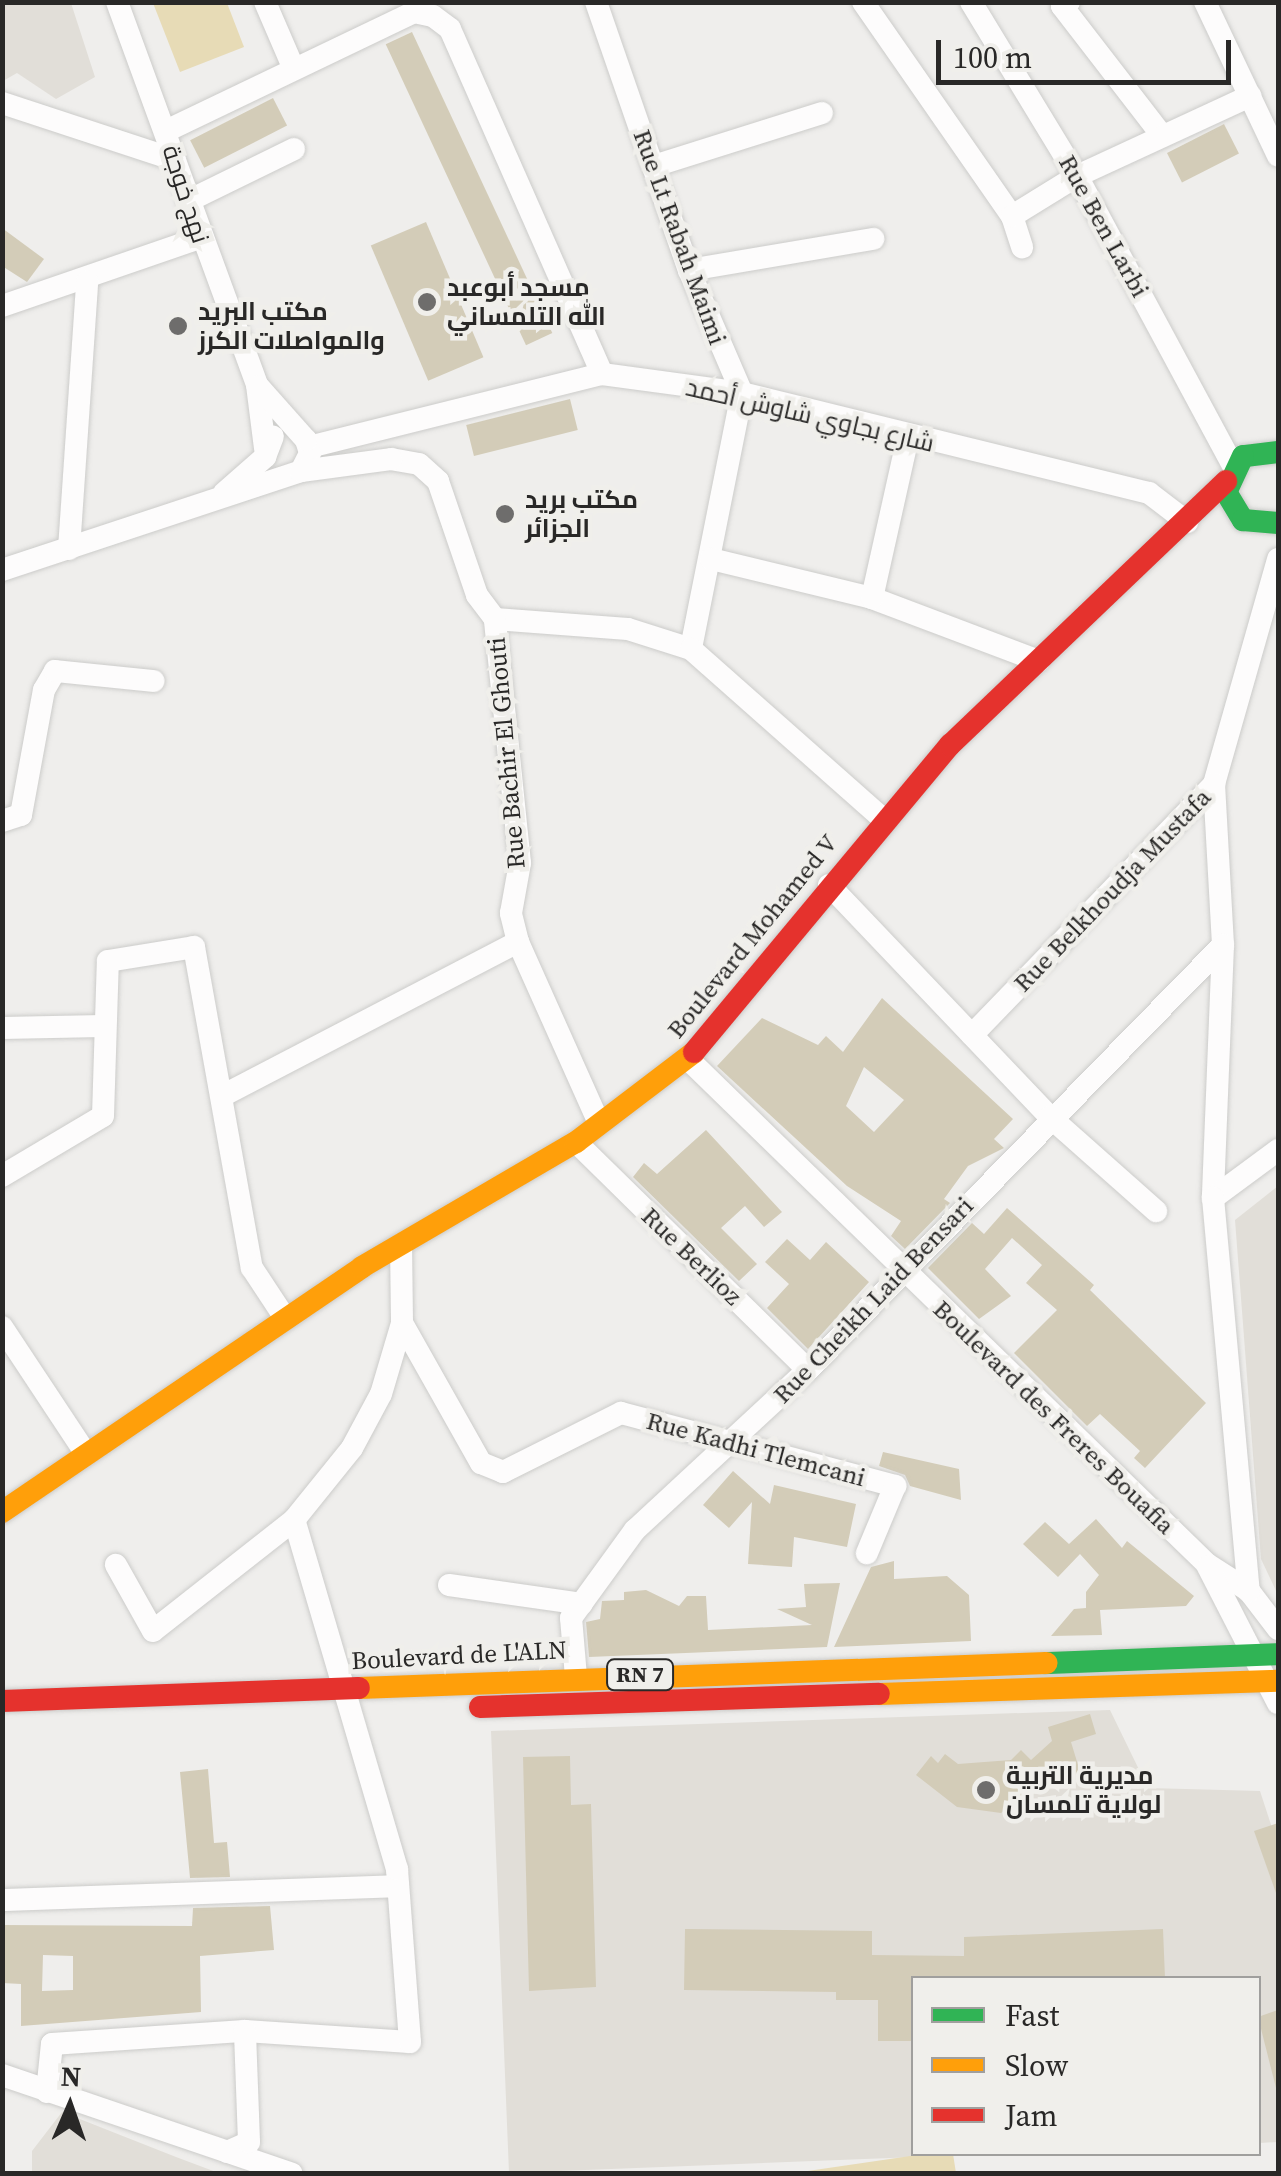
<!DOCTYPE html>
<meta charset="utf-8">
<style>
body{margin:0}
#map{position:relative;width:1281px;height:2176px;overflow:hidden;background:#efeeec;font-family:"Source Serif 4",Cairo,serif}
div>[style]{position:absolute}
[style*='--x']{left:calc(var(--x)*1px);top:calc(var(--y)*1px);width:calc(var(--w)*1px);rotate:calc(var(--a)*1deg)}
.built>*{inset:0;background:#e1ded8}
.green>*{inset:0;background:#e7dbb6}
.building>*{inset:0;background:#d3ccb8;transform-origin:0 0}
.roads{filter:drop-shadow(0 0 2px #ccccca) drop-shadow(0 0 2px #ccccca)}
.street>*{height:22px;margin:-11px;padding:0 11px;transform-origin:11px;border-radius:11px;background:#fdfcfc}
.fast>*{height:22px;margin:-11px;padding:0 11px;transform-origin:11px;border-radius:11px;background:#30b455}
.slow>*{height:22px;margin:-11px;padding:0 11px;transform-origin:11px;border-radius:11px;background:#ff9f0a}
.jam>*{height:22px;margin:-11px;padding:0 11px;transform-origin:11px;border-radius:11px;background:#e5322d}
.dots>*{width:28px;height:28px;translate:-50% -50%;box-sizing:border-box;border:5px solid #f0efeb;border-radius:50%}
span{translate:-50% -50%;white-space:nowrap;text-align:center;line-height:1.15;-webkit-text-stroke:9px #f0efeb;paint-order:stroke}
.shield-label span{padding:2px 8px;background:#f0efeb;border:2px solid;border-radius:8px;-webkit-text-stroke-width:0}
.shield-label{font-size:22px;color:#292827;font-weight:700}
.street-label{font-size:25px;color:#292827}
.poi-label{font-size:25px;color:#292827;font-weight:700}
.left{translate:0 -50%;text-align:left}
.frame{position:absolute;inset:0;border:5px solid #292827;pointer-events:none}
.legend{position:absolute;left:911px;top:1976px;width:350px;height:180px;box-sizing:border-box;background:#f0efeb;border:2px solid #a09f9d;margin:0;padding:12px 18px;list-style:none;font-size:30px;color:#292827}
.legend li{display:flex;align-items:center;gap:20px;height:50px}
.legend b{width:50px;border:2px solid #a09f9d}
.north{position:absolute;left:20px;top:2056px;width:100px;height:100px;-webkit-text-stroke:8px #f0efeb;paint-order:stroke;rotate:2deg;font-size:28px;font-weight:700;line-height:40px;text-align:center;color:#292827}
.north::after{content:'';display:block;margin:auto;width:35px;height:45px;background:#292827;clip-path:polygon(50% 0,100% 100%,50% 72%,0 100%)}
.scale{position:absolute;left:936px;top:40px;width:295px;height:45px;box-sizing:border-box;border:5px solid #292827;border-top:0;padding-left:12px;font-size:30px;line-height:35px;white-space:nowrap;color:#292827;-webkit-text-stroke:8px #f0efeb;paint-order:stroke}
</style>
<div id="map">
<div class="built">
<div style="clip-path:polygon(2px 3px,71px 3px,95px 77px,56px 99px,17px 73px,3px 81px)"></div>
<div style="clip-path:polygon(1278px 1186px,1278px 1595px,1261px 1559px,1235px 1220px)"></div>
<div style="clip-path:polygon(1110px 1710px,1148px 1788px,1260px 1791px,1278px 1846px,1278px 2142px,1259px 2143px,1258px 1978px,914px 1978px,914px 2154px,993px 2154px,509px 2173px,491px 1731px)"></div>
<div style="clip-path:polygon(62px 2112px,176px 2157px,216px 2172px,32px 2173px,32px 2151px)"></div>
</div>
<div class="green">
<div style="clip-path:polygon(153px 3px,227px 3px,244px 47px,180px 72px)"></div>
<div style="clip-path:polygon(924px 2154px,953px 2154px,956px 2173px,794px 2173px)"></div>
</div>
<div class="building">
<div style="left:412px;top:32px;width:332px;height:29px;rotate:65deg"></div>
<div style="left:273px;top:98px;width:31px;height:93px;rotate:63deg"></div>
<div style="left:1224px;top:124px;width:33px;height:64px;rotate:63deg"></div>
<div style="left:426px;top:222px;width:147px;height:60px;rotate:67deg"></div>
<div style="clip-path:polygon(2px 228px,44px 259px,27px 282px,2px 266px)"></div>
<div style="left:570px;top:399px;width:32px;height:107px;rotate:76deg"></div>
<div style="clip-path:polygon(evenodd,882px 998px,1013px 1119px,994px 1139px,1004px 1148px,968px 1166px,944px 1199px,950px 1203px,905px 1249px,891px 1236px,901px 1221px,847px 1186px,717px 1066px,762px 1018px,818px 1045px,826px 1036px,843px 1052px,882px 998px,864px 1067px,904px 1100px,874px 1132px,846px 1106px,864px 1067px)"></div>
<div style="clip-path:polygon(706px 1130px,782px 1212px,764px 1227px,745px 1206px,721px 1228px,757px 1264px,739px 1281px,633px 1177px,644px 1163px,657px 1174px)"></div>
<div style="clip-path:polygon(1007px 1208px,1094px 1285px,1090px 1290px,1206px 1403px,1145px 1468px,1134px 1458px,1140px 1451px,1100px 1414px,1087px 1426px,1014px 1353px,1057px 1310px,1026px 1283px,1042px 1265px,1012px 1238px,985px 1269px,1011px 1296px,979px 1319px,928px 1268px,972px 1223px,984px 1234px)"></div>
<div style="clip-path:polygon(787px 1239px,810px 1260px,826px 1242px,869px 1282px,808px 1349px,767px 1308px,789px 1284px,765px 1262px)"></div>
<div style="clip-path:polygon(883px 1452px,959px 1469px,961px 1500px,910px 1486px,905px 1475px,879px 1466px)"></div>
<div style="clip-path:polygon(733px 1471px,770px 1504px,774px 1485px,856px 1504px,847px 1547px,794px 1537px,792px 1567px,748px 1564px,752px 1502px,729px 1528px,703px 1505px)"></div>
<div style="clip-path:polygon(1096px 1519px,1122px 1548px,1127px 1541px,1194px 1596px,1186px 1606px,1100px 1610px,1102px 1635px,1051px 1636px,1074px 1609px,1086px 1608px,1086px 1592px,1099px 1575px,1080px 1554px,1058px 1577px,1023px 1544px,1045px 1522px,1069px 1544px)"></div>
<div style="clip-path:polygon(894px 1561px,894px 1579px,947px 1576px,969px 1595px,971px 1641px,834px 1647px,871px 1567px)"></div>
<div style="clip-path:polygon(840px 1583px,827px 1647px,589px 1657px,586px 1622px,600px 1619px,602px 1601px,624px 1600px,624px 1592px,646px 1590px,679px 1606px,687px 1596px,706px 1596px,708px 1630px,812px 1625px,777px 1609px,806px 1607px,804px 1584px)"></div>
<div style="clip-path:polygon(1090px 1714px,1096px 1734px,1071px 1742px,1082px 1778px,1065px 1783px,1061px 1767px,1001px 1813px,957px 1807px,916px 1775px,931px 1756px,938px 1763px,945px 1754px,958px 1764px,1011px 1760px,1021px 1750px,1031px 1760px,1052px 1741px,1048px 1727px)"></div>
<div style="clip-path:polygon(570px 1756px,571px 1805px,591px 1804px,596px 1987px,529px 1991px,523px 1757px)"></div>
<div style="clip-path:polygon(208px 1769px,214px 1843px,227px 1842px,230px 1877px,190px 1878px,180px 1772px)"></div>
<div style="clip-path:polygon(1278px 1823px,1278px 1893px,1276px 1893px,1254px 1831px)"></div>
<div style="clip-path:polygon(evenodd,270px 1906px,274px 1950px,200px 1956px,201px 2012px,21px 2026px,21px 1984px,2px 1983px,2px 1925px,192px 1926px,193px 1908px,270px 1906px,43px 1955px,73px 1956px,73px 1990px,42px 1991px,43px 1955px)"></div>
<div style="clip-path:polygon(685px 1929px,872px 1931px,872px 1955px,964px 1956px,964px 1937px,1163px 1929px,1165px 1978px,914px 1978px,914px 2041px,878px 2041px,878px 2000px,836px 2000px,836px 1992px,684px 1990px)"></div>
<div style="clip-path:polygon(1278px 2010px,1278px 2087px,1276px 2088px,1258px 2017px)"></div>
</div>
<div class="roads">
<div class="street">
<div style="--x:117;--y:2;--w:408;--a:69.9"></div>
<div style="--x:257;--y:385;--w:64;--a:82.8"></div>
<div style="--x:265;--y:2;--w:71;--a:66.7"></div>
<div style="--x:596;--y:2;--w:284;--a:70.9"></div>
<div style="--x:689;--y:270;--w:134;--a:66.7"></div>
<div style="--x:742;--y:393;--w:261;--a:101.3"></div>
<div style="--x:863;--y:2;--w:261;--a:55.2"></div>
<div style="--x:1012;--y:216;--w:33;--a:72"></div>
<div style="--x:971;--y:2;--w:204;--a:58.7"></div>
<div style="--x:1077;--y:176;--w:329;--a:61.7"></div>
<div style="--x:1069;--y:2;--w:8;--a:150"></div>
<div style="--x:1062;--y:6;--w:162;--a:52.3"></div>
<div style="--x:1205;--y:2;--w:170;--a:64.6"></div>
<div style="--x:2;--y:103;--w:182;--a:18.2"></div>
<div style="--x:166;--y:131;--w:275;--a:-25.6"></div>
<div style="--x:414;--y:12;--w:19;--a:12"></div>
<div style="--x:433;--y:16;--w:21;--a:37"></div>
<div style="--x:450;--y:29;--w:377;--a:66.2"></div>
<div style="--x:654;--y:166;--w:176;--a:-17.5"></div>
<div style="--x:188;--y:201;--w:118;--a:-26.1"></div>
<div style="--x:1012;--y:216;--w:76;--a:-31.6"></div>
<div style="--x:1077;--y:176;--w:191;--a:-24.8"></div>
<div style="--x:689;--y:270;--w:187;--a:-9.6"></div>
<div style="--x:2;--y:306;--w:209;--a:-19"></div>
<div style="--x:309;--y:447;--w:302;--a:-14"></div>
<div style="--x:602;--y:374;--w:141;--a:7.7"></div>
<div style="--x:742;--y:393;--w:419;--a:13.8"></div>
<div style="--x:1149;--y:493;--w:48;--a:37.3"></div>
<div style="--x:224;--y:493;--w:55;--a:-41.3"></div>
<div style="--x:265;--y:457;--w:22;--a:-69"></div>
<div style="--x:69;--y:549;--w:268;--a:-86.1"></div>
<div style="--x:711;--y:559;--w:166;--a:13.6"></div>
<div style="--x:872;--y:598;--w:178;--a:20.7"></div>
<div style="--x:2;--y:570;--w:315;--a:-18.3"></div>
<div style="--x:301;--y:471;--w:20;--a:-63"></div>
<div style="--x:310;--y:453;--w:14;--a:-107"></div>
<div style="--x:306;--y:440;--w:72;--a:-131.6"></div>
<div style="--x:872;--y:598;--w:165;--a:-77.4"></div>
<div style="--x:495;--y:619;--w:133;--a:4.3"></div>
<div style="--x:628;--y:629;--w:66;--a:17.6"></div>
<div style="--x:691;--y:649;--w:256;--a:41.5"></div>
<div style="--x:1214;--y:784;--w:234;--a:-74.1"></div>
<div style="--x:2;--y:821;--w:20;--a:-18"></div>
<div style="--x:21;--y:815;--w:127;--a:-79.6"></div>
<div style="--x:44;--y:690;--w:22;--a:-60"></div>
<div style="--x:55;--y:671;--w:99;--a:5.8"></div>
<div style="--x:829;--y:885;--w:320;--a:46.4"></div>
<div style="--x:1050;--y:1117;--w:142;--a:41.6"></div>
<div style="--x:518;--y:942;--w:198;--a:65.9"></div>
<div style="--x:2;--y:1028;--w:101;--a:-1.1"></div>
<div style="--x:972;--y:1035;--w:349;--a:-46"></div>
<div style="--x:1214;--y:784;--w:161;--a:86.8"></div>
<div style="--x:1223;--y:945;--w:253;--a:92.3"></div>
<div style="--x:1213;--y:1198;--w:81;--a:-36.4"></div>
<div style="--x:688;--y:1059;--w:724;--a:44.22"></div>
<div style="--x:1207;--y:1564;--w:50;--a:32.7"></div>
<div style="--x:1249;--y:1591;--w:48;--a:52.7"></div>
<div style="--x:222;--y:1096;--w:334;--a:-27.5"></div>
<div style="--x:518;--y:942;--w:30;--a:-104"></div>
<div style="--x:511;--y:913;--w:51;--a:-79.8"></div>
<div style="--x:520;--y:863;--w:245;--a:-95.9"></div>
<div style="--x:495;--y:619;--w:30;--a:-127"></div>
<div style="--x:477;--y:595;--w:120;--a:-108.9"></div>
<div style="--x:438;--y:481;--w:25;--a:-138"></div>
<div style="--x:419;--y:464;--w:28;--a:-170"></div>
<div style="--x:391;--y:459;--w:91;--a:172.4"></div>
<div style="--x:576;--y:1142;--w:325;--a:44.5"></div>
<div style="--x:2;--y:1176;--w:117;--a:-30.7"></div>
<div style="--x:103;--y:1116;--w:155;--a:-88.2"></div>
<div style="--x:108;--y:961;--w:87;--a:-9.2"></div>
<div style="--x:194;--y:947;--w:326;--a:79.8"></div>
<div style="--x:252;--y:1268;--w:60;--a:56.6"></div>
<div style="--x:1213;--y:1198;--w:395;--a:84.8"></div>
<div style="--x:402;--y:1323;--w:161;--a:60.6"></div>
<div style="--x:481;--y:1463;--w:24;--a:22"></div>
<div style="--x:503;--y:1472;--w:132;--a:-26.6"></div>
<div style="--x:621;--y:1413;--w:284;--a:14.9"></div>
<div style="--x:895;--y:1486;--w:73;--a:112.7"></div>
<div style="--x:2;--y:1327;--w:149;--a:56.5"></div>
<div style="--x:294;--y:1520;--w:92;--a:-51.1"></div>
<div style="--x:352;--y:1448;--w:61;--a:-61.8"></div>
<div style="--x:381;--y:1394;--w:74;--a:-73.5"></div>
<div style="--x:402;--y:1323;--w:78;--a:-90.7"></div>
<div style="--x:1208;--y:1567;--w:153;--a:62.8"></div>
<div style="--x:449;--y:1585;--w:134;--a:8.1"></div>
<div style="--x:576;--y:1677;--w:59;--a:-94.8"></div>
<div style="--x:571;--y:1618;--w:109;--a:-54"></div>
<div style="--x:635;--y:1530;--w:236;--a:-42.8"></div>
<div style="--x:808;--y:1370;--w:594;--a:-45.68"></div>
<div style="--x:2;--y:1900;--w:396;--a:-2"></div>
<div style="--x:2;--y:2075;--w:306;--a:18.8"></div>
<div style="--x:47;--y:2092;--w:48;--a:-84.1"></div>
<div style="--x:52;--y:2044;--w:193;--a:-3.9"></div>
<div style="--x:245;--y:2031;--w:165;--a:3.8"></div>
<div style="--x:410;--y:2042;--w:173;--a:-94.3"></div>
<div style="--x:397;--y:1869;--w:364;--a:-106.4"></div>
<div style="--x:294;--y:1520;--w:179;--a:141.8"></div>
<div style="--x:153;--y:1631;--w:76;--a:-119.3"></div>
<div style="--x:227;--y:2152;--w:24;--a:-24"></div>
<div style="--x:249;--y:2142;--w:111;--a:-92.1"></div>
</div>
<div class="fast">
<div style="--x:1278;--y:452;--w:35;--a:173"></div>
<div style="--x:1243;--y:456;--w:40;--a:115"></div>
<div style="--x:1226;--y:492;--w:33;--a:59"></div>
<div style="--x:1243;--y:520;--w:35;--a:5"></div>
<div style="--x:1047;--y:1663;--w:231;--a:-2.2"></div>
</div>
<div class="slow">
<div style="--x:2;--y:1512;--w:435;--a:-34.2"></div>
<div style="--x:362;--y:1267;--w:248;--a:-30.3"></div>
<div style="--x:576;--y:1142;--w:148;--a:-37.3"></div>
<div style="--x:359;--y:1688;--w:688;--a:-2.08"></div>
<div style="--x:879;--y:1694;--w:399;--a:-1.9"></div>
</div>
<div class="jam">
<div style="--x:694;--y:1052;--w:400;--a:-50.2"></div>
<div style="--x:950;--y:745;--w:382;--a:-43.7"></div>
<div style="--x:2;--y:1701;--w:357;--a:-2.1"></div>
<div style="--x:480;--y:1707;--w:399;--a:-1.9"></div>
</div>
</div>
<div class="dots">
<div style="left:427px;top:302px;background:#6e6d6c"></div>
<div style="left:178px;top:326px;background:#6e6d6c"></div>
<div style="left:505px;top:514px;background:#6e6d6c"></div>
<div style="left:986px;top:1790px;background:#6e6d6c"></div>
</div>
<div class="shield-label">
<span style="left:640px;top:1675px">RN 7</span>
</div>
<div class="street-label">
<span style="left:186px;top:194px;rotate:72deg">نهج خوجة</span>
<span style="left:1104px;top:226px;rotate:61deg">Rue Ben Larbi</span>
<span style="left:680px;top:237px;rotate:70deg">Rue Lt Rabah Maimi</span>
<span style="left:810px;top:415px;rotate:13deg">شارع بجاوي شاوش أحمد</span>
<span style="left:506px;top:753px;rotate:-95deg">Rue Bachir El Ghouti</span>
<span style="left:1112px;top:890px;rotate:-46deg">Rue Belkhoudja Mustafa</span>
<span style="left:752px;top:936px;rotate:-51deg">Boulevard Mohamed V</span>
<span style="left:692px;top:1256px;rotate:44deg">Rue Berlioz</span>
<span style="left:873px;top:1300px;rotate:-46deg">Rue Cheikh Laid Bensari</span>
<span style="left:1054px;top:1417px;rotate:44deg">Boulevard des Freres Bouafia</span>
<span style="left:756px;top:1449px;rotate:15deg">Rue Kadhi Tlemcani</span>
<span style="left:459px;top:1655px;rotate:-3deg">Boulevard de L'ALN</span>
</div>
<div class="poi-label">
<span class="left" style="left:447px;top:302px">مسجد أبوعبد<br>الله التلمساني</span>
<span class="left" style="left:198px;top:326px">مكتب البريد<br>والمواصلات الكرز</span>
<span class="left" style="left:525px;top:514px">مكتب بريد<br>الجزائر</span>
<span class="left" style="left:1006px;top:1790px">مديرية التربية<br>لولاية تلمسان</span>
</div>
<div class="frame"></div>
<ul class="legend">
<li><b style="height:12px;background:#30b455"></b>Fast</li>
<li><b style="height:12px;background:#ff9f0a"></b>Slow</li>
<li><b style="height:12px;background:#e5322d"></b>Jam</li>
</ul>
<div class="north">N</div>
<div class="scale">100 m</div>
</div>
